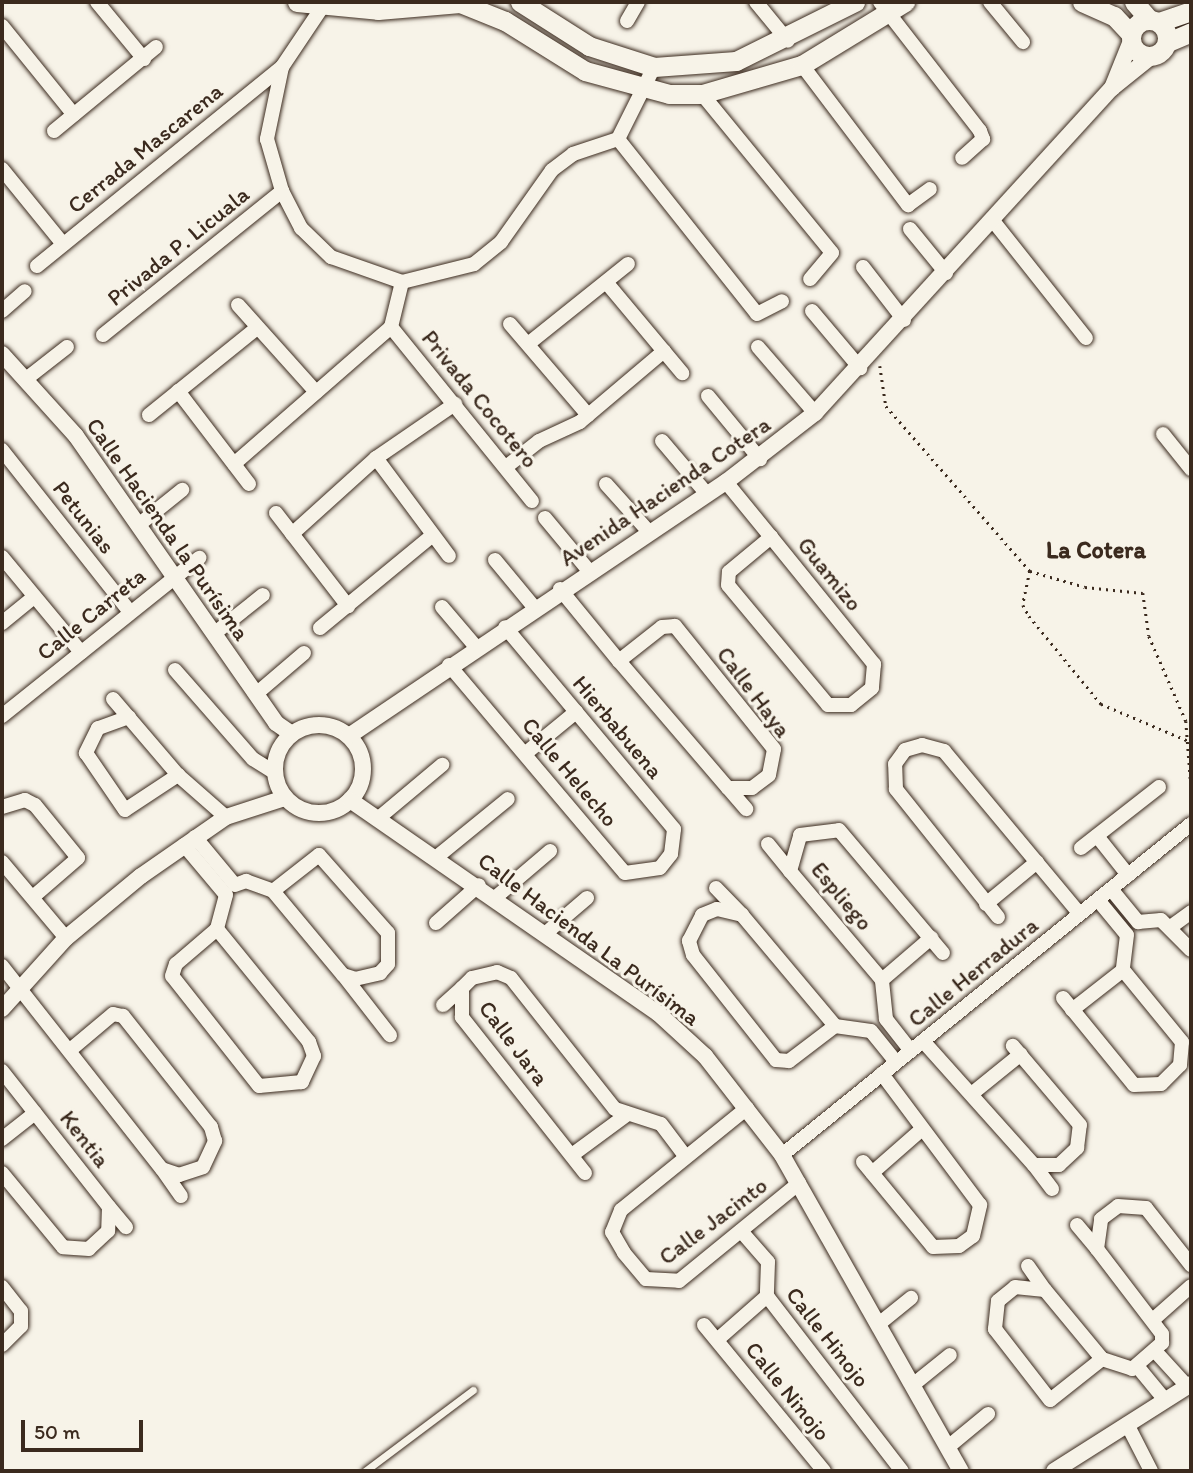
<!DOCTYPE html>
<meta charset="utf-8">
<style>
body{margin:0}
#map{position:relative;width:1193px;height:1473px;overflow:hidden;background:#f7f3e8;font-family:Itim,sans-serif}
div>[style]{position:absolute}
[style*='--x']{left:calc(var(--x)*1px);top:calc(var(--y)*1px);width:calc(var(--w)*1px);rotate:calc(var(--a)*1deg)}
.path>*{height:2.5px;margin-top:-1.25px;transform-origin:0;background:repeating-linear-gradient(90deg,#3b2a1e 0 2px,transparent 0 7px)}
.roads{filter:drop-shadow(0 0 2px #3b2a1e) drop-shadow(0 0 2px #3b2a1e)}
.service>*{height:7px;margin:-3.5px;padding:0 3.5px;transform-origin:3.5px;border-radius:3.5px;background:#f7f3e8}
.minor>*{height:14px;margin:-7px;padding:0 7px;transform-origin:7px;border-radius:7px;background:#f7f3e8}
.tertiary>*{height:16px;margin:-8px;padding:0 8px;transform-origin:8px;border-radius:8px;background:#f7f3e8}
.tertiary>.ring{margin:-8px;padding:0;box-sizing:content-box;background:none;border:16px solid #f7f3e8;border-radius:50%}
.secondary>*{height:19px;margin:-9.5px;padding:0 9.5px;transform-origin:9.5px;border-radius:9.5px;background:#f7f3e8}
.secondary>.ring{margin:-9.5px;padding:0;box-sizing:content-box;background:none;border:19px solid #f7f3e8;border-radius:50%}
span{translate:-50% -50%;white-space:nowrap;text-align:center;line-height:1.15;-webkit-text-stroke:6px #f7f3e8;paint-order:stroke}
.street-label{font-size:23px;color:#3b2a1e}
.neighbourhood-label{font-size:24px;color:#3b2a1e;font-weight:700}
.frame{position:absolute;inset:0;border:4px solid #3b2a1e;pointer-events:none}
.scale{position:absolute;left:21px;top:1420px;width:122px;height:32px;box-sizing:border-box;border:4px solid #3b2a1e;border-top:0;padding-left:9px;font-size:21px;line-height:24px;white-space:nowrap;color:#3b2a1e;-webkit-text-stroke:5px #f7f3e8;paint-order:stroke}
</style>
<div id="map">
<div class="path">
<div style="--x:880;--y:366;--w:40;--a:81.5"></div>
<div style="--x:886;--y:406;--w:219;--a:48.9"></div>
<div style="--x:1030;--y:571;--w:35;--a:102"></div>
<div style="--x:1023;--y:605;--w:13;--a:61"></div>
<div style="--x:1029;--y:616;--w:114;--a:50.7"></div>
<div style="--x:1101;--y:704;--w:98;--a:22.9"></div>
<div style="--x:1030;--y:571;--w:57;--a:16.2"></div>
<div style="--x:1085;--y:587;--w:58;--a:5.9"></div>
<div style="--x:1143;--y:593;--w:43;--a:82.1"></div>
<div style="--x:1149;--y:636;--w:93;--a:66.5"></div>
<div style="--x:1186;--y:721;--w:65;--a:85.6"></div>
</div>
<div class="roads">
<div class="service">
<div style="--x:365;--y:1471;--w:135;--a:-36.9"></div>
</div>
<div class="minor">
<div style="--x:97;--y:2;--w:74;--a:50.5"></div>
<div style="--x:756;--y:2;--w:50;--a:50.6"></div>
<div style="--x:880;--y:2;--w:163;--a:52.2"></div>
<div style="--x:980;--y:131;--w:9;--a:69"></div>
<div style="--x:983;--y:139;--w:28;--a:138"></div>
<div style="--x:990;--y:2;--w:52;--a:50.5"></div>
<div style="--x:627;--y:21;--w:22;--a:-60"></div>
<div style="--x:2;--y:26;--w:114;--a:51"></div>
<div style="--x:802;--y:65;--w:176;--a:52.9"></div>
<div style="--x:908;--y:205;--w:27;--a:-36"></div>
<div style="--x:282;--y:67;--w:74;--a:101.8"></div>
<div style="--x:267;--y:139;--w:54;--a:73.9"></div>
<div style="--x:282;--y:191;--w:42;--a:62.8"></div>
<div style="--x:301;--y:228;--w:42;--a:44"></div>
<div style="--x:331;--y:257;--w:75;--a:19.4"></div>
<div style="--x:402;--y:282;--w:74;--a:-14"></div>
<div style="--x:474;--y:264;--w:35;--a:-39"></div>
<div style="--x:501;--y:242;--w:88;--a:-54.7"></div>
<div style="--x:552;--y:170;--w:26;--a:-37"></div>
<div style="--x:573;--y:154;--w:47;--a:-18.4"></div>
<div style="--x:618;--y:139;--w:80;--a:-63.4"></div>
<div style="--x:702;--y:94;--w:205;--a:50.7"></div>
<div style="--x:832;--y:253;--w:34;--a:130"></div>
<div style="--x:54;--y:131;--w:132;--a:-39.5"></div>
<div style="--x:618;--y:139;--w:223;--a:51.5"></div>
<div style="--x:757;--y:314;--w:28;--a:-27"></div>
<div style="--x:2;--y:169;--w:97;--a:50.9"></div>
<div style="--x:994;--y:222;--w:148;--a:51.6"></div>
<div style="--x:910;--y:229;--w:57;--a:50.7"></div>
<div style="--x:37;--y:266;--w:316;--a:-39.1"></div>
<div style="--x:282;--y:67;--w:73;--a:-56.1"></div>
<div style="--x:863;--y:267;--w:67;--a:52.3"></div>
<div style="--x:606;--y:282;--w:119;--a:50.1"></div>
<div style="--x:238;--y:305;--w:117;--a:48.1"></div>
<div style="--x:2;--y:311;--w:30;--a:-41"></div>
<div style="--x:812;--y:311;--w:75;--a:49.9"></div>
<div style="--x:510;--y:324;--w:120;--a:49.4"></div>
<div style="--x:391;--y:327;--w:224;--a:51"></div>
<div style="--x:391;--y:327;--w:46;--a:-76.3"></div>
<div style="--x:103;--y:335;--w:230;--a:-38.8"></div>
<div style="--x:528;--y:344;--w:128;--a:-38.7"></div>
<div style="--x:758;--y:347;--w:87;--a:49.2"></div>
<div style="--x:26;--y:379;--w:52;--a:-38"></div>
<div style="--x:178;--y:391;--w:117;--a:52.6"></div>
<div style="--x:708;--y:396;--w:82;--a:50.5"></div>
<div style="--x:149;--y:415;--w:139;--a:-38.9"></div>
<div style="--x:1163;--y:434;--w:45;--a:51.3"></div>
<div style="--x:662;--y:441;--w:70;--a:49.7"></div>
<div style="--x:2;--y:450;--w:206;--a:51.7"></div>
<div style="--x:376;--y:458;--w:122;--a:53.3"></div>
<div style="--x:234;--y:464;--w:208;--a:-41.1"></div>
<div style="--x:506;--y:467;--w:42;--a:-38.2"></div>
<div style="--x:539;--y:441;--w:45;--a:-24.9"></div>
<div style="--x:580;--y:422;--w:110;--a:-40.2"></div>
<div style="--x:726;--y:482;--w:71;--a:50.7"></div>
<div style="--x:771;--y:537;--w:164;--a:51"></div>
<div style="--x:874;--y:664;--w:24;--a:95"></div>
<div style="--x:872;--y:688;--w:27;--a:141"></div>
<div style="--x:851;--y:705;--w:23;--a:180"></div>
<div style="--x:828;--y:705;--w:156;--a:-129.8"></div>
<div style="--x:728;--y:585;--w:13;--a:-86"></div>
<div style="--x:729;--y:572;--w:55;--a:-39.8"></div>
<div style="--x:606;--y:484;--w:66;--a:48.1"></div>
<div style="--x:276;--y:513;--w:118;--a:52.3"></div>
<div style="--x:545;--y:518;--w:69;--a:50.3"></div>
<div style="--x:141;--y:523;--w:53;--a:-38.8"></div>
<div style="--x:292;--y:534;--w:113;--a:-42.1"></div>
<div style="--x:376;--y:458;--w:96;--a:-34.4"></div>
<div style="--x:2;--y:557;--w:124;--a:50.3"></div>
<div style="--x:495;--y:560;--w:61;--a:50.3"></div>
<div style="--x:560;--y:589;--w:93;--a:50.7"></div>
<div style="--x:619;--y:661;--w:167;--a:49.4"></div>
<div style="--x:728;--y:788;--w:24;--a:0"></div>
<div style="--x:752;--y:788;--w:21;--a:-37"></div>
<div style="--x:769;--y:775;--w:26;--a:-79"></div>
<div style="--x:774;--y:749;--w:158;--a:-128.8"></div>
<div style="--x:675;--y:626;--w:13;--a:176"></div>
<div style="--x:662;--y:627;--w:55;--a:141.7"></div>
<div style="--x:442;--y:607;--w:52;--a:49.6"></div>
<div style="--x:2;--y:623;--w:41;--a:-39.1"></div>
<div style="--x:320;--y:628;--w:146;--a:-39.5"></div>
<div style="--x:215;--y:633;--w:61;--a:-38.4"></div>
<div style="--x:449;--y:665;--w:272;--a:49.8"></div>
<div style="--x:625;--y:873;--w:35;--a:-8"></div>
<div style="--x:660;--y:868;--w:18;--a:-52"></div>
<div style="--x:671;--y:854;--w:25;--a:-83"></div>
<div style="--x:674;--y:829;--w:263;--a:-129.9"></div>
<div style="--x:175;--y:670;--w:118;--a:48.8"></div>
<div style="--x:253;--y:759;--w:25;--a:32"></div>
<div style="--x:256;--y:694;--w:63;--a:-40.5"></div>
<div style="--x:113;--y:699;--w:100;--a:49.5"></div>
<div style="--x:178;--y:775;--w:64;--a:41.2"></div>
<div style="--x:2;--y:716;--w:253;--a:-38.7"></div>
<div style="--x:129;--y:717;--w:33;--a:160"></div>
<div style="--x:98;--y:728;--w:28;--a:116"></div>
<div style="--x:86;--y:753;--w:69;--a:55.6"></div>
<div style="--x:125;--y:810;--w:64;--a:-33.4"></div>
<div style="--x:526;--y:753;--w:65;--a:-39.4"></div>
<div style="--x:728;--y:788;--w:28;--a:49"></div>
<div style="--x:2;--y:807;--w:24;--a:-17"></div>
<div style="--x:25;--y:800;--w:11;--a:27"></div>
<div style="--x:35;--y:805;--w:68;--a:50.9"></div>
<div style="--x:78;--y:858;--w:60;--a:139.1"></div>
<div style="--x:381;--y:816;--w:80;--a:-39.9"></div>
<div style="--x:1097;--y:836;--w:50;--a:51.5"></div>
<div style="--x:195;--y:837;--w:62;--a:50.2"></div>
<div style="--x:235;--y:885;--w:12;--a:-20"></div>
<div style="--x:246;--y:881;--w:29;--a:20"></div>
<div style="--x:273;--y:891;--w:109;--a:50.2"></div>
<div style="--x:343;--y:975;--w:13;--a:18"></div>
<div style="--x:355;--y:979;--w:26;--a:-13"></div>
<div style="--x:380;--y:973;--w:12;--a:-48"></div>
<div style="--x:388;--y:964;--w:31;--a:-90"></div>
<div style="--x:388;--y:933;--w:104;--a:-131.5"></div>
<div style="--x:319;--y:855;--w:58;--a:142"></div>
<div style="--x:768;--y:844;--w:35;--a:51"></div>
<div style="--x:184;--y:845;--w:65;--a:50"></div>
<div style="--x:226;--y:895;--w:35;--a:105"></div>
<div style="--x:217;--y:929;--w:146;--a:50.8"></div>
<div style="--x:309;--y:1042;--w:15;--a:70"></div>
<div style="--x:314;--y:1056;--w:29;--a:115"></div>
<div style="--x:302;--y:1082;--w:43;--a:174.7"></div>
<div style="--x:259;--y:1086;--w:140;--a:-128.3"></div>
<div style="--x:172;--y:976;--w:13;--a:-72"></div>
<div style="--x:176;--y:964;--w:54;--a:-40.5"></div>
<div style="--x:1081;--y:848;--w:99;--a:-38"></div>
<div style="--x:438;--y:856;--w:90;--a:-39.2"></div>
<div style="--x:2;--y:862;--w:99;--a:49.9"></div>
<div style="--x:716;--y:888;--w:36;--a:46"></div>
<div style="--x:1111;--y:889;--w:43;--a:50.7"></div>
<div style="--x:1138;--y:922;--w:23;--a:-5"></div>
<div style="--x:1161;--y:920;--w:42;--a:45"></div>
<div style="--x:496;--y:897;--w:71;--a:-40.4"></div>
<div style="--x:1098;--y:900;--w:45;--a:50.4"></div>
<div style="--x:1127;--y:935;--w:35;--a:97"></div>
<div style="--x:986;--y:904;--w:66;--a:-39.5"></div>
<div style="--x:998;--y:917;--w:164;--a:-128.6"></div>
<div style="--x:896;--y:789;--w:25;--a:-92"></div>
<div style="--x:895;--y:764;--w:17;--a:-54"></div>
<div style="--x:905;--y:750;--w:18;--a:-16"></div>
<div style="--x:922;--y:745;--w:23;--a:15"></div>
<div style="--x:944;--y:751;--w:212;--a:50.2"></div>
<div style="--x:436;--y:923;--w:57;--a:-41.5"></div>
<div style="--x:1172;--y:926;--w:24;--a:-36"></div>
<div style="--x:546;--y:933;--w:54;--a:-40.5"></div>
<div style="--x:2;--y:966;--w:258;--a:51.8"></div>
<div style="--x:162;--y:1169;--w:18;--a:19"></div>
<div style="--x:179;--y:1175;--w:25;--a:-18"></div>
<div style="--x:203;--y:1167;--w:29;--a:-65"></div>
<div style="--x:215;--y:1141;--w:15;--a:-106"></div>
<div style="--x:211;--y:1127;--w:142;--a:-128.4"></div>
<div style="--x:123;--y:1016;--w:10;--a:-169"></div>
<div style="--x:113;--y:1014;--w:57;--a:139.9"></div>
<div style="--x:344;--y:976;--w:75;--a:52.1"></div>
<div style="--x:882;--y:980;--w:65;--a:-40.6"></div>
<div style="--x:1063;--y:998;--w:112;--a:50.8"></div>
<div style="--x:1134;--y:1085;--w:27;--a:-2"></div>
<div style="--x:1161;--y:1084;--w:27;--a:-45"></div>
<div style="--x:1180;--y:1065;--w:23;--a:-85"></div>
<div style="--x:1182;--y:1042;--w:93;--a:-129.3"></div>
<div style="--x:443;--y:1005;--w:25;--a:-42"></div>
<div style="--x:1072;--y:1010;--w:65;--a:-38.1"></div>
<div style="--x:835;--y:1026;--w:58;--a:142.7"></div>
<div style="--x:789;--y:1061;--w:13;--a:-176"></div>
<div style="--x:776;--y:1060;--w:134;--a:-128.3"></div>
<div style="--x:693;--y:955;--w:15;--a:-106"></div>
<div style="--x:689;--y:941;--w:29;--a:-63"></div>
<div style="--x:702;--y:915;--w:16;--a:-22"></div>
<div style="--x:717;--y:909;--w:26;--a:13"></div>
<div style="--x:742;--y:915;--w:145;--a:50"></div>
<div style="--x:835;--y:1026;--w:36;--a:8"></div>
<div style="--x:871;--y:1031;--w:40;--a:51"></div>
<div style="--x:923;--y:1041;--w:166;--a:48.2"></div>
<div style="--x:1034;--y:1165;--w:25;--a:0"></div>
<div style="--x:1059;--y:1165;--w:25;--a:-43"></div>
<div style="--x:1077;--y:1148;--w:23;--a:-83"></div>
<div style="--x:1080;--y:1125;--w:104;--a:-130.3"></div>
<div style="--x:911;--y:1051;--w:41;--a:-128"></div>
<div style="--x:886;--y:1019;--w:39;--a:-96"></div>
<div style="--x:882;--y:980;--w:143;--a:-130.2"></div>
<div style="--x:790;--y:871;--w:37;--a:-74"></div>
<div style="--x:800;--y:835;--w:39;--a:-7"></div>
<div style="--x:839;--y:830;--w:161;--a:49.8"></div>
<div style="--x:2;--y:1071;--w:173;--a:51.8"></div>
<div style="--x:109;--y:1207;--w:24;--a:92"></div>
<div style="--x:108;--y:1231;--w:26;--a:137"></div>
<div style="--x:89;--y:1249;--w:26;--a:-176"></div>
<div style="--x:63;--y:1247;--w:96;--a:-129.5"></div>
<div style="--x:974;--y:1092;--w:60;--a:-39"></div>
<div style="--x:747;--y:1108;--w:162;--a:141"></div>
<div style="--x:621;--y:1210;--w:24;--a:112"></div>
<div style="--x:612;--y:1232;--w:24;--a:60"></div>
<div style="--x:624;--y:1253;--w:34;--a:50"></div>
<div style="--x:646;--y:1279;--w:33;--a:3"></div>
<div style="--x:679;--y:1281;--w:155;--a:-39.2"></div>
<div style="--x:2;--y:1139;--w:42;--a:-38.2"></div>
<div style="--x:572;--y:1155;--w:66;--a:-36.3"></div>
<div style="--x:782;--y:1155;--w:526;--a:-38.98"></div>
<div style="--x:863;--y:1162;--w:110;--a:50.5"></div>
<div style="--x:933;--y:1247;--w:26;--a:-2"></div>
<div style="--x:959;--y:1246;--w:17;--a:-36"></div>
<div style="--x:973;--y:1236;--w:32;--a:-77"></div>
<div style="--x:980;--y:1205;--w:164;--a:-126.8"></div>
<div style="--x:1034;--y:1165;--w:30;--a:53"></div>
<div style="--x:162;--y:1169;--w:33;--a:55"></div>
<div style="--x:585;--y:1173;--w:199;--a:-128.3"></div>
<div style="--x:462;--y:1017;--w:29;--a:-90"></div>
<div style="--x:462;--y:988;--w:14;--a:-45"></div>
<div style="--x:472;--y:978;--w:26;--a:-13"></div>
<div style="--x:497;--y:972;--w:15;--a:23"></div>
<div style="--x:511;--y:978;--w:167;--a:51.6"></div>
<div style="--x:615;--y:1109;--w:48;--a:18.1"></div>
<div style="--x:661;--y:1124;--w:41;--a:52.9"></div>
<div style="--x:872;--y:1173;--w:64;--a:-41.2"></div>
<div style="--x:110;--y:1208;--w:25;--a:50"></div>
<div style="--x:1077;--y:1225;--w:31;--a:50"></div>
<div style="--x:741;--y:1231;--w:41;--a:48.9"></div>
<div style="--x:768;--y:1262;--w:34;--a:92"></div>
<div style="--x:767;--y:1296;--w:221;--a:52.4"></div>
<div style="--x:1028;--y:1266;--w:29;--a:55"></div>
<div style="--x:2;--y:1287;--w:31;--a:52"></div>
<div style="--x:21;--y:1311;--w:15;--a:90"></div>
<div style="--x:21;--y:1326;--w:27;--a:135"></div>
<div style="--x:1155;--y:1318;--w:48;--a:-41.6"></div>
<div style="--x:880;--y:1323;--w:40;--a:-39"></div>
<div style="--x:704;--y:1325;--w:189;--a:50.6"></div>
<div style="--x:717;--y:1340;--w:67;--a:-41.3"></div>
<div style="--x:1155;--y:1351;--w:47;--a:47.6"></div>
<div style="--x:1102;--y:1359;--w:66;--a:141.7"></div>
<div style="--x:1050;--y:1400;--w:90;--a:-127.8"></div>
<div style="--x:995;--y:1329;--w:28;--a:-84"></div>
<div style="--x:998;--y:1301;--w:22;--a:-39"></div>
<div style="--x:1015;--y:1287;--w:30;--a:6"></div>
<div style="--x:1045;--y:1290;--w:89;--a:50.4"></div>
<div style="--x:1102;--y:1359;--w:32;--a:18"></div>
<div style="--x:1132;--y:1369;--w:40;--a:-41"></div>
<div style="--x:1162;--y:1343;--w:9;--a:-90"></div>
<div style="--x:1162;--y:1334;--w:107;--a:-127.4"></div>
<div style="--x:1097;--y:1249;--w:30;--a:-82"></div>
<div style="--x:1101;--y:1219;--w:21;--a:-37"></div>
<div style="--x:1118;--y:1206;--w:28;--a:4"></div>
<div style="--x:1146;--y:1208;--w:73;--a:51.7"></div>
<div style="--x:1137;--y:1366;--w:44;--a:50.5"></div>
<div style="--x:914;--y:1384;--w:46;--a:-38.9"></div>
<div style="--x:1127;--y:1424;--w:53;--a:62.9"></div>
<div style="--x:948;--y:1447;--w:52;--a:-39.5"></div>
</div>
<div class="tertiary">
<div style="--x:1112;--y:88;--w:51;--a:-68"></div>
<div style="--x:2;--y:354;--w:110;--a:47.9"></div>
<div style="--x:76;--y:436;--w:350;--a:55.1"></div>
<div style="--x:276;--y:723;--w:19;--a:35"></div>
<div class="ring" style="left:275px;top:725px;width:72px;height:72px"></div>
<div style="--x:349;--y:736;--w:455;--a:-34"></div>
<div style="--x:726;--y:482;--w:113;--a:-37.8"></div>
<div style="--x:815;--y:413;--w:440;--a:-47.6"></div>
<div style="--x:1112;--y:88;--w:51;--a:-38.7"></div>
<div style="--x:350;--y:800;--w:374;--a:34.7"></div>
<div style="--x:658;--y:1013;--w:64;--a:42.5"></div>
<div style="--x:705;--y:1056;--w:125;--a:52.1"></div>
<div style="--x:782;--y:1155;--w:363;--a:60.5"></div>
<div style="--x:2;--y:1009;--w:96;--a:-48"></div>
<div style="--x:66;--y:938;--w:97;--a:-39.6"></div>
<div style="--x:141;--y:876;--w:103;--a:-34.8"></div>
<div style="--x:226;--y:817;--w:62;--a:-17.9"></div>
<div style="--x:1054;--y:1471;--w:162;--a:-32.4"></div>
</div>
<div class="secondary">
<div style="--x:297;--y:2;--w:81;--a:5.6"></div>
<div style="--x:378;--y:10;--w:82;--a:-4.9"></div>
<div style="--x:460;--y:3;--w:48;--a:21.8"></div>
<div style="--x:505;--y:21;--w:94;--a:32"></div>
<div style="--x:585;--y:71;--w:87;--a:15.3"></div>
<div style="--x:669;--y:94;--w:33;--a:0"></div>
<div style="--x:702;--y:94;--w:104;--a:-16.2"></div>
<div style="--x:802;--y:65;--w:121;--a:-31.5"></div>
<div style="--x:520;--y:2;--w:82;--a:32.5"></div>
<div style="--x:589;--y:46;--w:68;--a:17.9"></div>
<div style="--x:654;--y:67;--w:82;--a:-4.2"></div>
<div style="--x:736;--y:61;--w:133;--a:-26.4"></div>
<div style="--x:1082;--y:2;--w:35;--a:24"></div>
<div style="--x:1114;--y:16;--w:25;--a:47"></div>
<div style="--x:1134;--y:2;--w:23;--a:49"></div>
<div class="ring" style="left:1131px;top:20px;width:17px;height:17px"></div>
<div style="--x:1159;--y:22;--w:34;--a:-19"></div>
<div style="--x:1168;--y:42;--w:25;--a:-23"></div>
</div>
</div>
<div class="street-label">
<span style="left:145px;top:148px;rotate:-39deg">Cerrada Mascarena</span>
<span style="left:178px;top:246px;rotate:-39deg">Privada P. Licuala</span>
<span style="left:480px;top:399px;rotate:51deg">Privada Cocotero</span>
<span style="left:665px;top:491px;rotate:-34deg">Avenida Hacienda Cotera</span>
<span style="left:84px;top:517px;rotate:52deg">Petunias</span>
<span style="left:168px;top:529px;rotate:55deg">Calle Hacienda la Purísima</span>
<span style="left:830px;top:574px;rotate:51deg">Guamizo</span>
<span style="left:91px;top:614px;rotate:-39deg">Calle Carreta</span>
<span style="left:754px;top:692px;rotate:53deg">Calle Haya</span>
<span style="left:618px;top:727px;rotate:50deg">Hierbabuena</span>
<span style="left:570px;top:772px;rotate:50deg">Calle Helecho</span>
<span style="left:842px;top:896px;rotate:50deg">Espliego</span>
<span style="left:589px;top:939px;rotate:37deg">Calle Hacienda La Purísima</span>
<span style="left:973px;top:972px;rotate:-39deg">Calle Herradura</span>
<span style="left:514px;top:1043px;rotate:53deg">Calle Jara</span>
<span style="left:85px;top:1139px;rotate:52deg">Kentia</span>
<span style="left:713px;top:1221px;rotate:-37deg">Calle Jacinto</span>
<span style="left:828px;top:1337px;rotate:52deg">Calle Hinojo</span>
<span style="left:788px;top:1391px;rotate:51deg">Calle Ninojo</span>
</div>
<div class="neighbourhood-label">
<span style="left:1096px;top:550px">La Cotera</span>
</div>
<div class="frame"></div>
<div class="scale">50 m</div>
</div>
